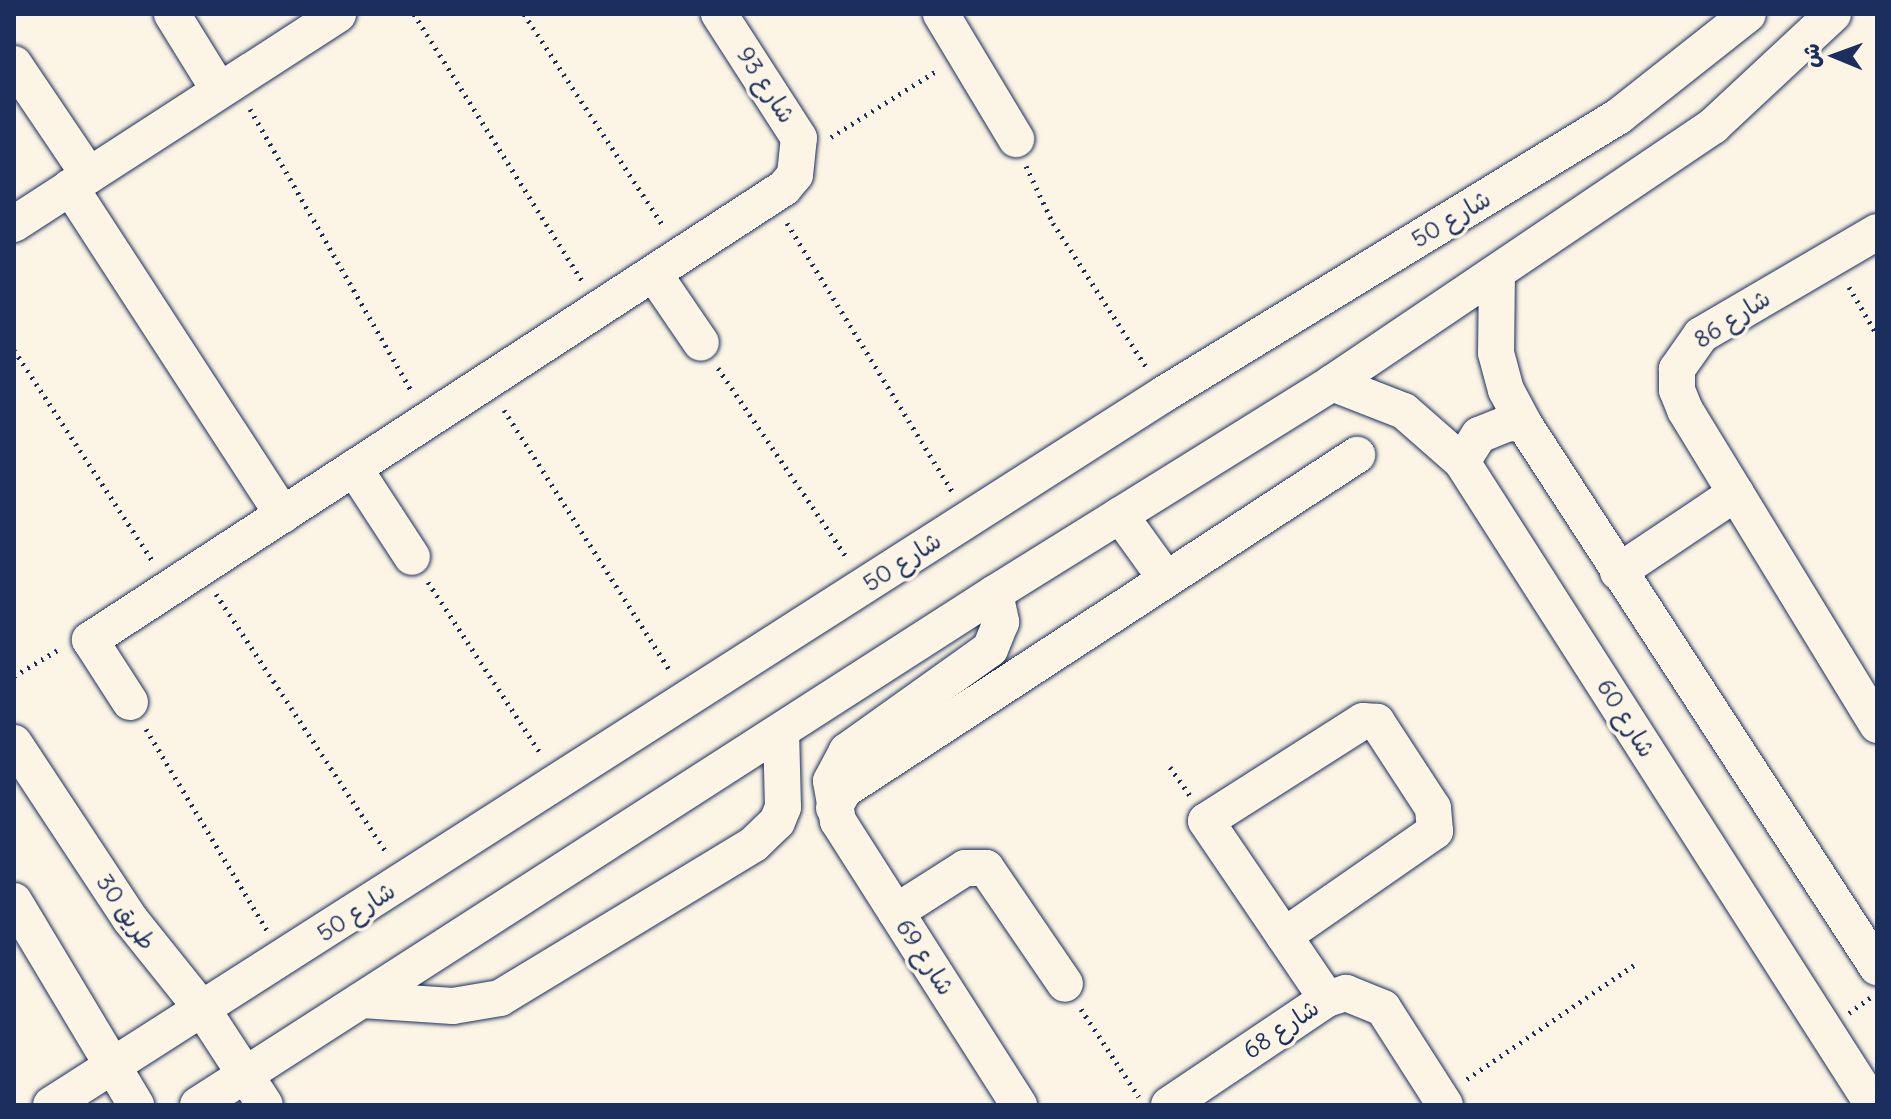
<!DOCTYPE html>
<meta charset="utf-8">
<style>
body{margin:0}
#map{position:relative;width:1891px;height:1119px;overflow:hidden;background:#fcf5e5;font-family:Delius,"Playpen Sans Arabic",sans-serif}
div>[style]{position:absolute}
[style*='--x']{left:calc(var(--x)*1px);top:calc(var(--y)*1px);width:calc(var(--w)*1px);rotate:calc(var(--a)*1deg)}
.path>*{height:5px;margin-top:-2.5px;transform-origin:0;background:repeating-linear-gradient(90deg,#1b2f5e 0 2px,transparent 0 8px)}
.roads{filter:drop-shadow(0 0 2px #1b2f5e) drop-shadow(0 0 2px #1b2f5e)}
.minor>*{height:36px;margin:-18px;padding:0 18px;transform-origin:18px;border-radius:18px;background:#fcf5e5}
span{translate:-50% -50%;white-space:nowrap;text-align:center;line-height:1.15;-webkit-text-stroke:7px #fcf5e5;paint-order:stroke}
.street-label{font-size:24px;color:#1b2f5e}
.frame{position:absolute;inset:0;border:16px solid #1b2f5e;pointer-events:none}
.north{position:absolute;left:1795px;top:16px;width:80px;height:80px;-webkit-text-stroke:6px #fcf5e5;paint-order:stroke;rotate:271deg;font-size:22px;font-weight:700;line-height:32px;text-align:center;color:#1b2f5e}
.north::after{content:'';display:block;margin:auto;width:28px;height:36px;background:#1b2f5e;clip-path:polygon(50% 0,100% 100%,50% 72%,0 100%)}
</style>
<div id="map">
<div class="path">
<div style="--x:414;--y:14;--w:315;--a:57.8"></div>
<div style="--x:524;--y:14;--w:255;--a:56.7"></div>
<div style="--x:250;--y:109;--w:326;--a:60.2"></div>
<div style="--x:831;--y:137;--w:126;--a:-32.1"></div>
<div style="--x:1026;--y:166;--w:63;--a:64.7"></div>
<div style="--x:1053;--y:223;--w:175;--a:57.1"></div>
<div style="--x:787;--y:223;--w:315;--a:58.4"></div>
<div style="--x:1849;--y:287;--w:56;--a:59.7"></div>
<div style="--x:14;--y:350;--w:255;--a:56.7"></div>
<div style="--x:718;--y:368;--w:230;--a:55.8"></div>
<div style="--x:504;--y:410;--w:309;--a:57.5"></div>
<div style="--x:428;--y:582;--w:206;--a:56.7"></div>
<div style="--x:216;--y:594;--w:310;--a:56.6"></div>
<div style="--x:14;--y:676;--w:55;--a:-30.8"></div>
<div style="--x:146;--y:729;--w:235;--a:59"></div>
<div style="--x:1170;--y:767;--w:35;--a:55"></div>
<div style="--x:1081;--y:1009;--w:105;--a:56.6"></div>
<div style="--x:1849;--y:1013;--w:26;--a:-36"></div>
<div style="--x:1467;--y:1079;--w:202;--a:-34.3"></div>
</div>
<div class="roads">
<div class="minor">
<div style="--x:172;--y:14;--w:89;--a:58.3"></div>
<div style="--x:941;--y:14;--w:146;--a:59"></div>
<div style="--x:14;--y:64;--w:134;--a:56"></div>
<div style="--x:70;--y:187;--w:391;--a:57"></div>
<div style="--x:14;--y:224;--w:386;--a:-32.9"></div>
<div style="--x:1877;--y:232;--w:204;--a:149.7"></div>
<div style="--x:1701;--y:335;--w:42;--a:125.2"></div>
<div style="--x:1677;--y:369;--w:21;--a:90"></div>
<div style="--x:1677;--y:390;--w:22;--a:68"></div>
<div style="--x:1685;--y:410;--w:369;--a:58.6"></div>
<div style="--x:1497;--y:273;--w:80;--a:90.7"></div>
<div style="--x:1496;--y:353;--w:38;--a:75"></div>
<div style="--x:1506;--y:390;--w:38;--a:62"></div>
<div style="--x:1524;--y:424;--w:648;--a:56.97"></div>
<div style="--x:654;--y:274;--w:83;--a:55.7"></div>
<div style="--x:1332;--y:383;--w:77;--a:21.3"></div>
<div style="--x:1404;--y:411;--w:77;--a:41.3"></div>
<div style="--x:1462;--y:462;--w:763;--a:57.41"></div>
<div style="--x:1462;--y:462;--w:32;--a:-58"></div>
<div style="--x:1479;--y:435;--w:31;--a:-22"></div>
<div style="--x:1508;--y:423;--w:16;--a:4"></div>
<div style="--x:354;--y:468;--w:106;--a:56.9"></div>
<div style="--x:1120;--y:515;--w:79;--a:54.3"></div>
<div style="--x:1618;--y:572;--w:142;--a:-33.8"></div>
<div style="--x:995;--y:593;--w:30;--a:78"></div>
<div style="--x:1001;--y:622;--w:29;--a:112"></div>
<div style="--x:990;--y:649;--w:176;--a:144.5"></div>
<div style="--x:847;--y:751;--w:34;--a:118"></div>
<div style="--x:831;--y:781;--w:41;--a:80.1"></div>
<div style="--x:838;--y:821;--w:337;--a:57.5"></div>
<div style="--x:130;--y:702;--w:74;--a:-122.8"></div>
<div style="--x:90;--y:640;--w:828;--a:-33.08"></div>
<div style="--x:784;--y:188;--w:17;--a:-50"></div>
<div style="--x:795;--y:175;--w:37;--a:-84"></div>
<div style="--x:799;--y:138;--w:148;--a:-122.8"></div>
<div style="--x:14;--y:743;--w:211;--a:56.6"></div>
<div style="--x:130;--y:919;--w:117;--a:51.3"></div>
<div style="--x:203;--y:1010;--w:113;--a:56.9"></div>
<div style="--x:834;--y:808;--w:21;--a:-61"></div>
<div style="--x:844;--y:790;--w:613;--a:-33.15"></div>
<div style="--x:14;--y:901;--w:238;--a:59.1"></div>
<div style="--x:896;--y:912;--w:82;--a:-32.5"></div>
<div style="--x:965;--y:868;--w:21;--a:0"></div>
<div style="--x:986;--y:868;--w:140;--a:55.7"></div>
<div style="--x:1284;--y:936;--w:184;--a:-34.8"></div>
<div style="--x:1435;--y:831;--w:23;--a:-95"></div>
<div style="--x:1433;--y:808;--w:103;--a:-123.1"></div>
<div style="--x:1377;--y:722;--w:14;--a:-176"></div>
<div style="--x:1363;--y:721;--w:186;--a:147.5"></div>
<div style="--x:1206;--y:821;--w:215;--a:55.8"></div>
<div style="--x:362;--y:1000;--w:91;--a:3.8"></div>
<div style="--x:453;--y:1006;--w:48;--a:-9.7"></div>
<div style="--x:500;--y:998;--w:297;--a:-31.2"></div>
<div style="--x:754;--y:844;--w:32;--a:-44"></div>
<div style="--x:777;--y:822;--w:16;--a:-68"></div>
<div style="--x:783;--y:807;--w:76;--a:-91.5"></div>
<div style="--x:51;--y:1105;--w:1321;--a:-32.57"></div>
<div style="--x:1164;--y:394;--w:533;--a:-31.42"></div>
<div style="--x:1619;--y:116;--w:164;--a:-38.3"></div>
<div style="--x:198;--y:1105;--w:947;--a:-32.72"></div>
<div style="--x:995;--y:593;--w:397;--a:-31.9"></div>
<div style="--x:1332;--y:383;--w:460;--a:-34"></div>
<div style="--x:1713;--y:126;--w:164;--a:-43"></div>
<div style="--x:1169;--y:1105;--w:190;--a:-33.9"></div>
<div style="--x:1327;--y:999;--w:20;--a:-18"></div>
<div style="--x:1346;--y:993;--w:40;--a:22"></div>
<div style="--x:1383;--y:1008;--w:115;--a:57.4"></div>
</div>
</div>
<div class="street-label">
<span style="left:766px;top:85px;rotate:57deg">شارع 93</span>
<span style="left:1451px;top:219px;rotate:-31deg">شارع 50</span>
<span style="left:1732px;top:319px;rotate:-33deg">شارع 86</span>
<span style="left:902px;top:562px;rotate:-33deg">شارع 50</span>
<span style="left:1626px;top:718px;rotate:58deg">شارع 60</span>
<span style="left:126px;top:912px;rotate:56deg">طريق 30</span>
<span style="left:356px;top:912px;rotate:-33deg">شارع 50</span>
<span style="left:925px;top:957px;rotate:57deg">شارع 69</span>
<span style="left:1281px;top:1029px;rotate:-34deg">شارع 68</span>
</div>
<div class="frame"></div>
<div class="north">ش</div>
</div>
